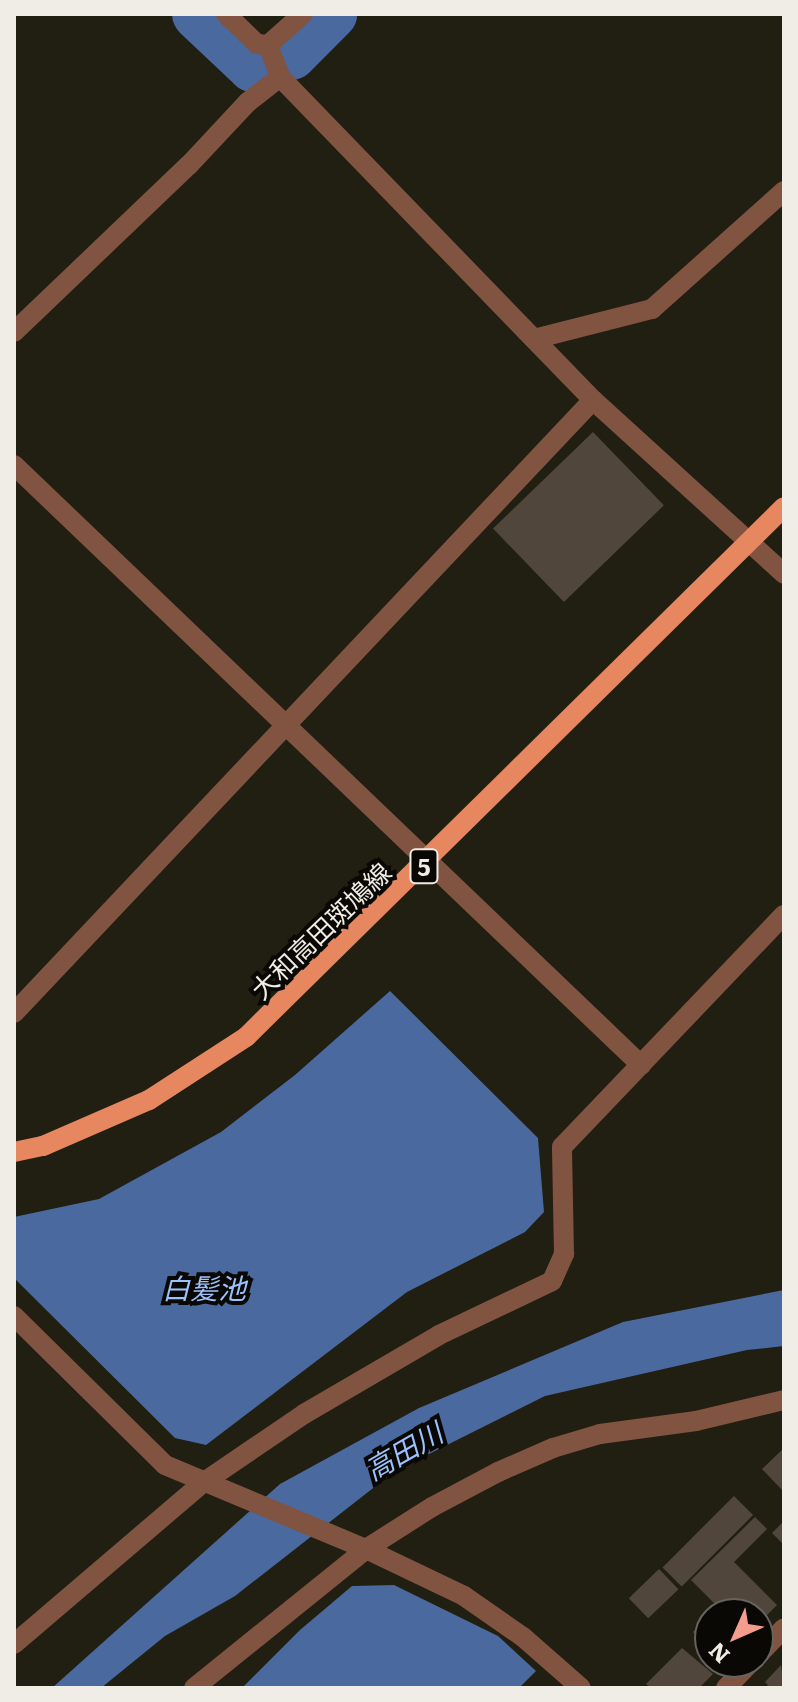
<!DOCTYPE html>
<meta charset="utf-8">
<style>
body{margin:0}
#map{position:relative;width:798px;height:1702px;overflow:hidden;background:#211e12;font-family:Literata,"Noto Sans JP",serif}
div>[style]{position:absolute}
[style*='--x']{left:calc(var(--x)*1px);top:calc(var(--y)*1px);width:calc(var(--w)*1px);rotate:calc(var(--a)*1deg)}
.water>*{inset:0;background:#4a699e}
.river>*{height:52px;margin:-26px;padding:0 26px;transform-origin:26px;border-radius:26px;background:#4a699e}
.building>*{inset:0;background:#51463c;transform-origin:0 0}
.street>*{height:20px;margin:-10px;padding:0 10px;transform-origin:10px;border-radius:10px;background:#815341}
.primary>*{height:20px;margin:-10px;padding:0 10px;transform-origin:10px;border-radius:10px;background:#e6875f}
span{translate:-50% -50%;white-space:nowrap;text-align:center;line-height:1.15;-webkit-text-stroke:8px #0a0804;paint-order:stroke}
.shield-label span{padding:2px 6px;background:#0a0804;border:2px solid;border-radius:6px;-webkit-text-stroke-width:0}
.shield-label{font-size:24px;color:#efede5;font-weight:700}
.street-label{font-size:26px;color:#efede5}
.water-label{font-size:28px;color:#9bc1fe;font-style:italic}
.frame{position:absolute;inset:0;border:16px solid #efede5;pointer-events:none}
.north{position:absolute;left:694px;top:1598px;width:80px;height:80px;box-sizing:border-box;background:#0a0804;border:2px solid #66645e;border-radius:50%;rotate:225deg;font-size:22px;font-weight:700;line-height:32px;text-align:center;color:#efede5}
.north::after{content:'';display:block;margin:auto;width:28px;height:36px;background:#f59d8d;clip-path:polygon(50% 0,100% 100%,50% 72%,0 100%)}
</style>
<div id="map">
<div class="water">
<div style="clip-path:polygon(390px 991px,538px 1138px,544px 1212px,525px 1232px,407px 1292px,206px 1445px,175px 1438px,14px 1278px,14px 1217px,99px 1199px,221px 1132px,295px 1075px)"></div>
<div style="clip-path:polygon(784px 1290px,784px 1346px,747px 1350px,545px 1396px,395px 1471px,235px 1596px,165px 1636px,101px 1688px,52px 1688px,280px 1484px,419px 1408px,623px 1322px)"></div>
<div style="clip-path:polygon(394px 1585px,498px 1636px,536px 1671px,519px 1688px,242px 1688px,300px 1630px,352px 1586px)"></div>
</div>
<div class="river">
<div style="--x:198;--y:14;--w:76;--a:43.4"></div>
<div style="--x:253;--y:66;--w:40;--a:-18"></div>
<div style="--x:291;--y:54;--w:57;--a:-45"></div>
</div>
<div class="building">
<div style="left:593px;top:432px;width:102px;height:139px;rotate:46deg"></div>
<div style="clip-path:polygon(784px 1448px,784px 1492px,762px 1469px)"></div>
<div style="left:734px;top:1496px;width:27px;height:101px;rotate:45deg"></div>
<div style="clip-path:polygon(755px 1517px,767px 1529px,734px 1562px,777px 1605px,758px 1624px,758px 1614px,711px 1614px,718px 1607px,691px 1580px)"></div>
<div style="clip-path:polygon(784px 1521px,784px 1545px,772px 1533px)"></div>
<div style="left:659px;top:1569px;width:28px;height:42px;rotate:46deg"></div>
<div style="clip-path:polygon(710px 1615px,710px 1650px,693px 1632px)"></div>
<div style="clip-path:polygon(682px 1648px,713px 1674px,699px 1688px,651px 1688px,646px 1684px)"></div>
<div style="clip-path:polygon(781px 1665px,784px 1688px,764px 1688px,768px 1685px,765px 1682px)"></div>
</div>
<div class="street">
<div style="--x:226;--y:14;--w:43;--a:44.1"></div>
<div style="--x:257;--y:44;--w:11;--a:5"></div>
<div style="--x:268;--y:45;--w:47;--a:-41.5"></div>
<div style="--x:268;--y:45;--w:34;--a:69"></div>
<div style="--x:280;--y:77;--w:450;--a:45.9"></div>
<div style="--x:593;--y:400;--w:258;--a:42.3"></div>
<div style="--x:14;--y:332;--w:242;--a:-43.7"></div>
<div style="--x:189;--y:165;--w:86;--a:-46.9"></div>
<div style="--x:248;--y:102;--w:41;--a:-38"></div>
<div style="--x:534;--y:339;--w:122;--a:-14.3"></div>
<div style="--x:652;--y:309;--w:177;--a:-41.8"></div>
<div style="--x:14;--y:465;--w:868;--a:43.74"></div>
<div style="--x:14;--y:1013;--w:843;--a:-46.63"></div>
<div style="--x:14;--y:1316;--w:212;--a:44.6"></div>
<div style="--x:165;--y:1465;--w:218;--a:22.7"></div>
<div style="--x:366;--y:1549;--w:109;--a:25.6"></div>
<div style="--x:464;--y:1596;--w:72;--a:34.8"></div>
<div style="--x:523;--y:1637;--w:77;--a:41.3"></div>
<div style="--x:14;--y:1644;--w:250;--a:-40.5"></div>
<div style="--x:204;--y:1482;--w:121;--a:-34.2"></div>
<div style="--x:304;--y:1414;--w:156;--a:-30.3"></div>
<div style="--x:439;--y:1335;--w:125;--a:-25.5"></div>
<div style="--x:552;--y:1281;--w:30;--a:-66"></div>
<div style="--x:564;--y:1254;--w:107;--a:-91.1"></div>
<div style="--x:562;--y:1147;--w:321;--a:-46.3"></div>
<div style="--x:758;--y:1655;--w:37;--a:-46"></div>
<div style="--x:194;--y:1688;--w:221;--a:-38.9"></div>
<div style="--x:366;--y:1549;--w:78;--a:-32.5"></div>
<div style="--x:432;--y:1507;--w:75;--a:-27.9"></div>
<div style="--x:498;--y:1472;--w:60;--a:-23.6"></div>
<div style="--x:553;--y:1448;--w:49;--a:-16.6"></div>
<div style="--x:600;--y:1434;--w:97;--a:-7.7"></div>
<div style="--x:696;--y:1421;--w:90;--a:-13.4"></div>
<div style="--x:726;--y:1688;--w:36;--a:-46"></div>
</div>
<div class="primary">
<div style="--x:14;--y:1152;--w:30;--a:-12"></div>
<div style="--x:43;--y:1146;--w:116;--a:-23.5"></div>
<div style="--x:149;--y:1100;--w:116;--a:-33"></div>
<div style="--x:246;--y:1037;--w:755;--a:-44.57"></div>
</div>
<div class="shield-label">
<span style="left:424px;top:866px">5</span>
</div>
<div class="street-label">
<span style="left:320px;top:930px;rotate:-44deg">大和高田斑鳩線</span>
</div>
<div class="water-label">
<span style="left:204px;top:1287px">白髪池</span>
<span style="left:403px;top:1450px;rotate:-30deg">高田川</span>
</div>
<div class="frame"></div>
<div class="north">N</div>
</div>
